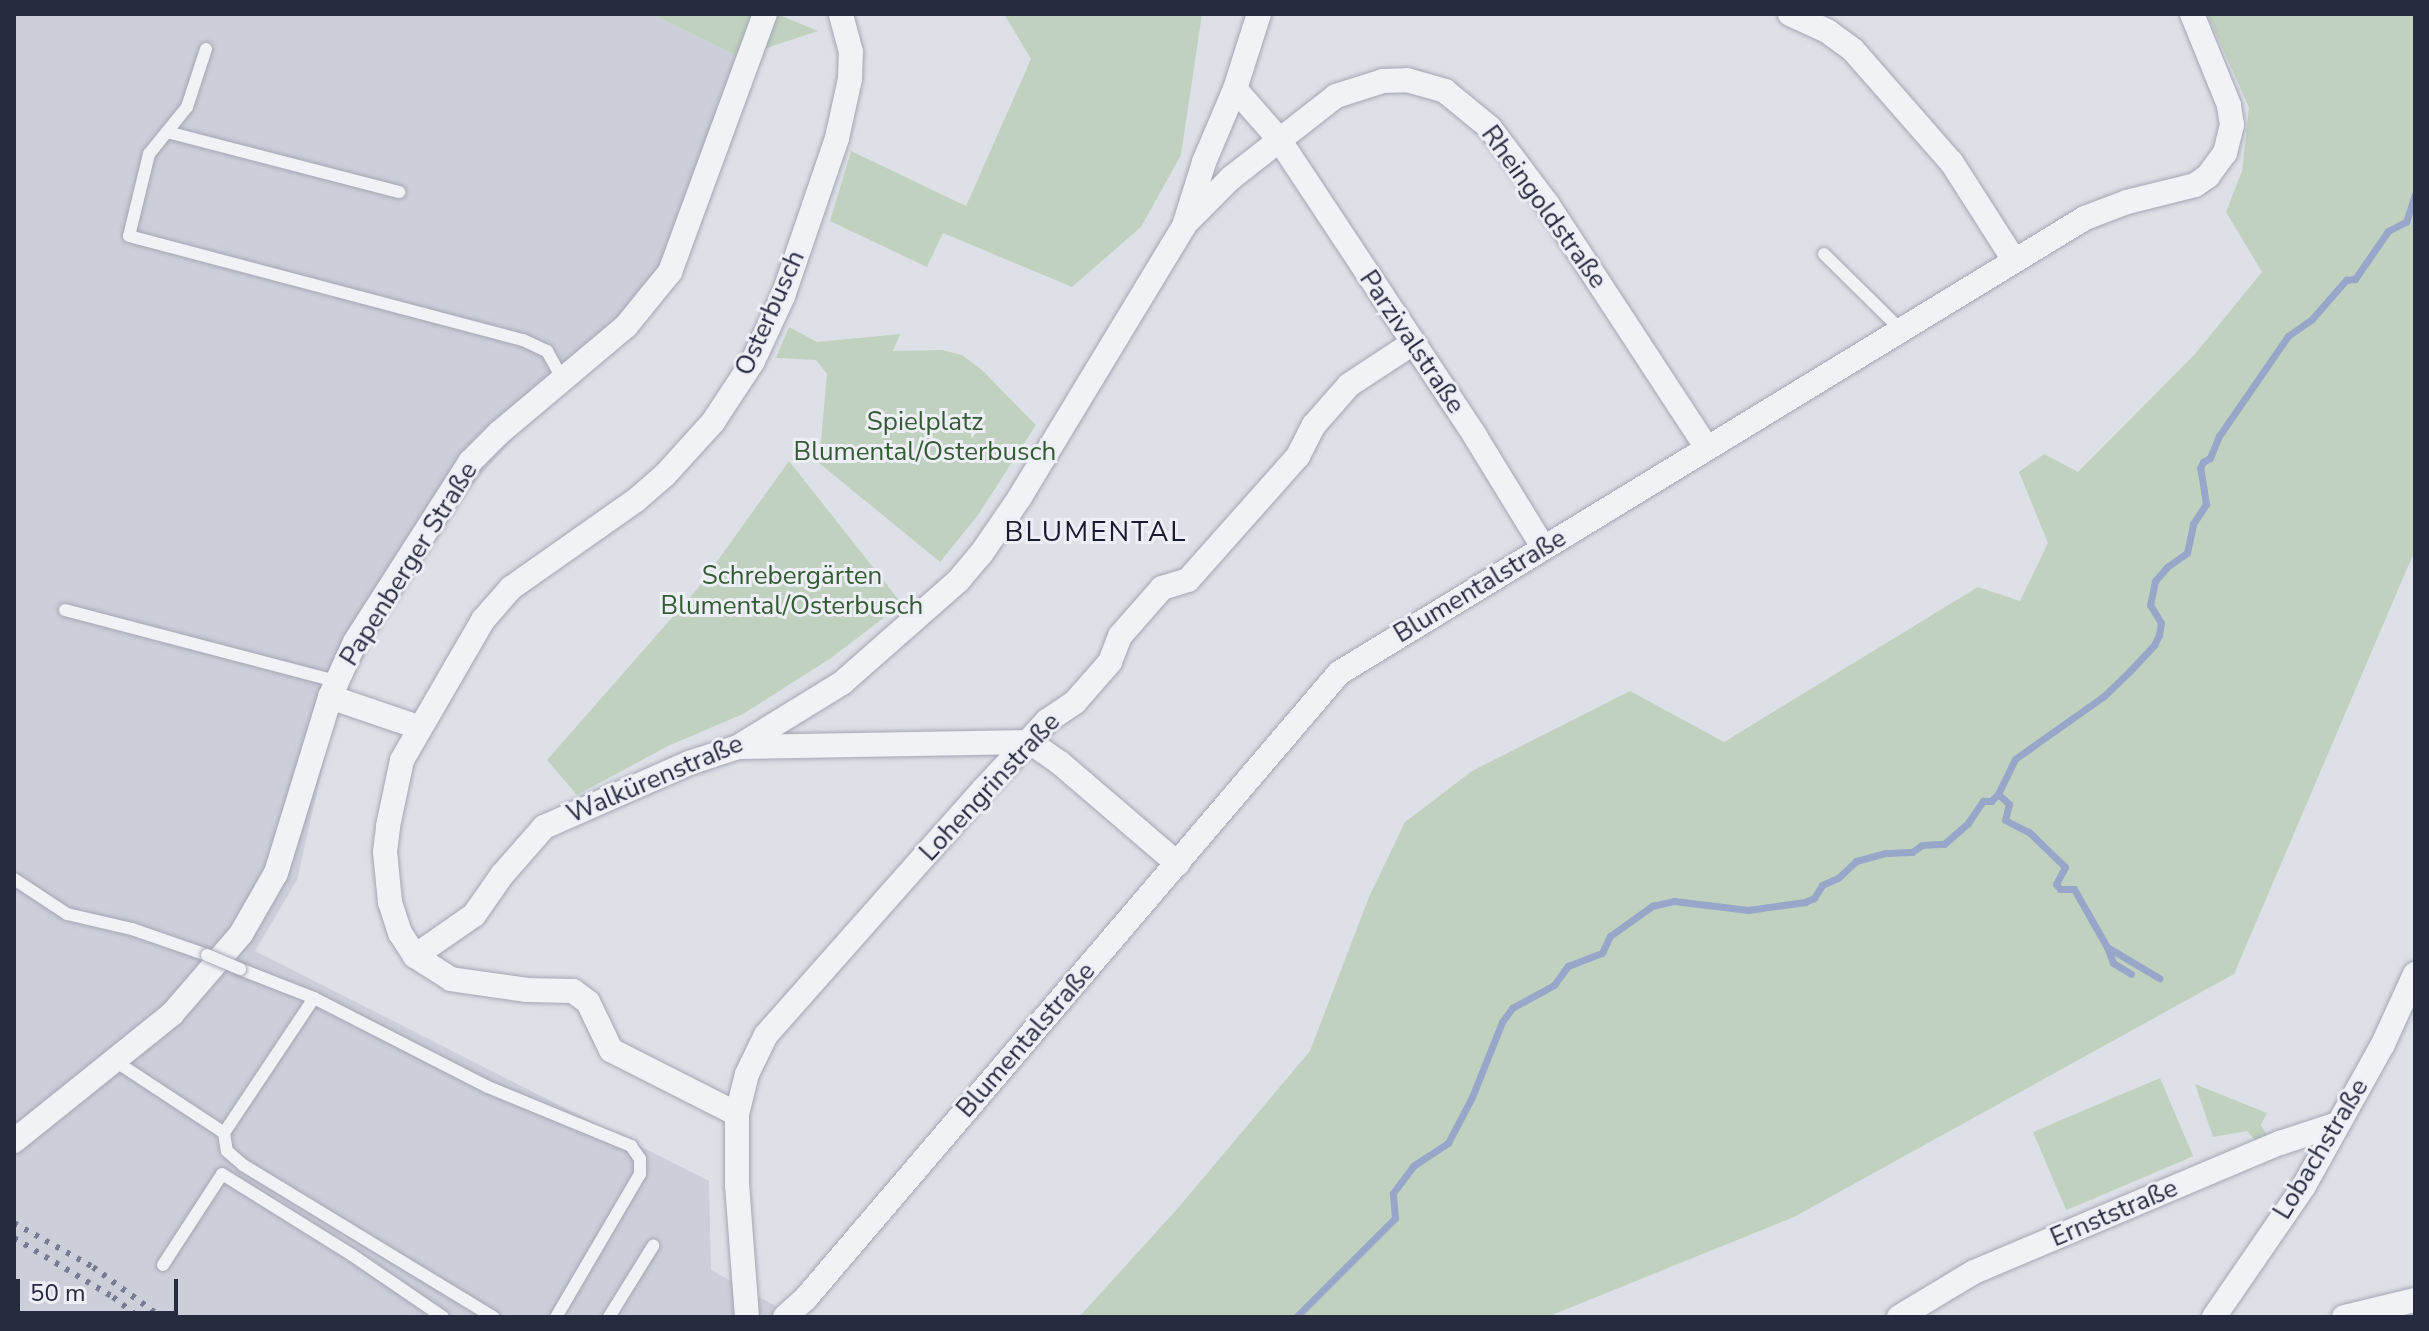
<!DOCTYPE html>
<meta charset="utf-8">
<style>
body{margin:0}
#map{position:relative;width:2429px;height:1331px;overflow:hidden;background:#dee0e8;font-family:"Nunito Sans",sans-serif}
div>[style]{position:absolute}
[style*='--x']{left:calc(var(--x)*1px);top:calc(var(--y)*1px);width:calc(var(--w)*1px);rotate:calc(var(--a)*1deg)}
.built>*{inset:0;background:#cccfda}
.green>*{inset:0;background:#c0d2bf;transform-origin:0 0}
.stream>*{height:7px;margin:-3.5px;padding:0 3.5px;transform-origin:3.5px;border-radius:3.5px;background:#98a6c9}
.roads{filter:drop-shadow(0 0 2px #a3a6b2) drop-shadow(0 0 2px #a3a6b2)}
.service>*{height:12px;margin:-6px;padding:0 6px;transform-origin:6px;border-radius:6px;background:#f1f2f6}
.minor>*{height:24px;margin:-12px;padding:0 12px;transform-origin:12px;border-radius:12px;background:#f1f2f6}
.rail>*{height:6px;margin-top:-3px;transform-origin:0;background:repeating-linear-gradient(90deg,#777c92 0 4px,transparent 0 12px)}
.bridges{filter:drop-shadow(0 0 2px #a3a6b2) drop-shadow(0 0 2px #a3a6b2)}
.service-bridge>*{height:12px;margin:-6px;padding:0 6px;transform-origin:6px;border-radius:6px;background:#f1f2f6}
span{translate:-50% -50%;white-space:nowrap;text-align:center;line-height:1.15;-webkit-text-stroke:6px #eeeff6;paint-order:stroke}
.street-label{font-size:26px;color:#272b40}
.park-label{font-size:26px;color:#345c34}
.neighbourhood-label{font-size:28px;color:#191c30;letter-spacing:2px}
.frame{position:absolute;inset:0;border:16px solid #272b40;pointer-events:none}
.scale{position:absolute;left:16px;top:1279px;width:162px;height:36px;box-sizing:border-box;border:4px solid #272b40;border-top:0;padding-left:10px;font-size:24px;line-height:28px;white-space:nowrap;color:#272b40;-webkit-text-stroke:6px #eeeff6;paint-order:stroke}
</style>
<div id="map">
<div class="built">
<div style="clip-path:polygon(14px 14px,651px 14px,739px 57px,667px 269px,484px 471px,433px 535px,337px 704px,297px 880px,255px 951px,709px 1181px,711px 1270px,795px 1317px,14px 1317px)"></div>
</div>
<div class="green">
<div style="clip-path:polygon(651px 14px,777px 14px,818px 31px,739px 57px)"></div>
<div style="clip-path:polygon(1004px 14px,1202px 14px,1181px 155px,1141px 227px,1072px 287px,943px 233px,927px 267px,830px 221px,851px 151px,966px 206px,1031px 59px)"></div>
<div style="clip-path:polygon(2207px 14px,2415px 14px,2415px 550px,2234px 974px,1794px 1217px,1547px 1317px,1079px 1317px,1178px 1208px,1310px 1051px,1369px 897px,1405px 822px,1472px 771px,1630px 691px,1724px 742px,1978px 587px,2020px 601px,2048px 543px,2019px 472px,2044px 454px,2078px 472px,2195px 354px,2262px 272px,2226px 212px,2242px 171px,2249px 107px)"></div>
<div style="clip-path:polygon(789px 327px,817px 342px,900px 334px,893px 351px,942px 350px,962px 355px,982px 370px,1036px 425px,978px 515px,940px 562px,819px 463px,827px 374px,816px 360px,776px 358px)"></div>
<div style="clip-path:polygon(789px 461px,902px 604px,831px 658px,743px 714px,668px 746px,577px 795px,547px 760px,698px 588px)"></div>
<div style="left:2160px;top:1078px;width:85px;height:138px;rotate:67deg"></div>
<div style="clip-path:polygon(2195px 1084px,2267px 1113px,2261px 1125px,2267px 1135px,2255px 1140px,2247px 1131px,2213px 1137px)"></div>
</div>
<div class="stream">
<div style="--x:1998;--y:794;--w:15;--a:42"></div>
<div style="--x:2009;--y:804;--w:16;--a:104"></div>
<div style="--x:2005;--y:820;--w:27;--a:27"></div>
<div style="--x:2029;--y:832;--w:50;--a:44.2"></div>
<div style="--x:2065;--y:867;--w:19;--a:118"></div>
<div style="--x:2056;--y:884;--w:6;--a:51"></div>
<div style="--x:2060;--y:889;--w:14;--a:0"></div>
<div style="--x:2074;--y:889;--w:67;--a:60.4"></div>
<div style="--x:2107;--y:947;--w:61;--a:30.8"></div>
<div style="--x:2107;--y:947;--w:17;--a:69"></div>
<div style="--x:2113;--y:963;--w:21;--a:31"></div>
<div style="--x:1296;--y:1317;--w:140;--a:-45"></div>
<div style="--x:1395;--y:1218;--w:25;--a:-95"></div>
<div style="--x:1393;--y:1193;--w:34;--a:-53"></div>
<div style="--x:1413;--y:1166;--w:42;--a:-33.3"></div>
<div style="--x:1448;--y:1143;--w:52;--a:-62.4"></div>
<div style="--x:1472;--y:1097;--w:81;--a:-68.2"></div>
<div style="--x:1502;--y:1022;--w:17;--a:-54"></div>
<div style="--x:1512;--y:1008;--w:48;--a:-28.7"></div>
<div style="--x:1554;--y:985;--w:24;--a:-54"></div>
<div style="--x:1568;--y:966;--w:36;--a:-21"></div>
<div style="--x:1602;--y:953;--w:19;--a:-65"></div>
<div style="--x:1610;--y:936;--w:52;--a:-35.5"></div>
<div style="--x:1652;--y:906;--w:23;--a:-13"></div>
<div style="--x:1674;--y:901;--w:75;--a:6.9"></div>
<div style="--x:1748;--y:910;--w:58;--a:-8"></div>
<div style="--x:1805;--y:902;--w:10;--a:-24"></div>
<div style="--x:1814;--y:898;--w:15;--a:-58"></div>
<div style="--x:1822;--y:885;--w:17;--a:-24"></div>
<div style="--x:1838;--y:878;--w:25;--a:-43"></div>
<div style="--x:1856;--y:861;--w:31;--a:-15"></div>
<div style="--x:1886;--y:853;--w:26;--a:-2"></div>
<div style="--x:1912;--y:852;--w:12;--a:-35"></div>
<div style="--x:1922;--y:845;--w:22;--a:-3"></div>
<div style="--x:1944;--y:844;--w:32;--a:-41"></div>
<div style="--x:1968;--y:823;--w:27;--a:-56"></div>
<div style="--x:1983;--y:801;--w:8;--a:0"></div>
<div style="--x:1991;--y:801;--w:10;--a:-45"></div>
<div style="--x:1998;--y:794;--w:39;--a:-64"></div>
<div style="--x:2015;--y:759;--w:109;--a:-35.3"></div>
<div style="--x:2104;--y:696;--w:35;--a:-44"></div>
<div style="--x:2129;--y:672;--w:37;--a:-47"></div>
<div style="--x:2154;--y:645;--w:11;--a:-63"></div>
<div style="--x:2159;--y:635;--w:12;--a:-81"></div>
<div style="--x:2161;--y:623;--w:21;--a:-121"></div>
<div style="--x:2150;--y:605;--w:25;--a:-78"></div>
<div style="--x:2155;--y:581;--w:18;--a:-49"></div>
<div style="--x:2167;--y:567;--w:24;--a:-35"></div>
<div style="--x:2187;--y:553;--w:30;--a:-78"></div>
<div style="--x:2193;--y:524;--w:24;--a:-57"></div>
<div style="--x:2206;--y:504;--w:36;--a:-99"></div>
<div style="--x:2200;--y:468;--w:7;--a:-63"></div>
<div style="--x:2203;--y:462;--w:8;--a:-30"></div>
<div style="--x:2210;--y:458;--w:24;--a:-68"></div>
<div style="--x:2219;--y:436;--w:121;--a:-55.4"></div>
<div style="--x:2288;--y:336;--w:29;--a:-35"></div>
<div style="--x:2312;--y:319;--w:52;--a:-48.9"></div>
<div style="--x:2346;--y:280;--w:9;--a:-6"></div>
<div style="--x:2355;--y:279;--w:58;--a:-55.5"></div>
<div style="--x:2388;--y:231;--w:20;--a:-27"></div>
<div style="--x:2406;--y:222;--w:29;--a:-72"></div>
</div>
<div class="roads">
<div class="service">
<div style="--x:206;--y:49;--w:61;--a:108.1"></div>
<div style="--x:187;--y:107;--w:60;--a:129"></div>
<div style="--x:149;--y:154;--w:84;--a:103.7"></div>
<div style="--x:129;--y:236;--w:407;--a:14.8"></div>
<div style="--x:523;--y:340;--w:26;--a:25"></div>
<div style="--x:547;--y:351;--w:31;--a:61"></div>
<div style="--x:167;--y:132;--w:240;--a:14.5"></div>
<div style="--x:1824;--y:254;--w:108;--a:44.6"></div>
<div style="--x:65;--y:610;--w:280;--a:14.7"></div>
<div style="--x:14;--y:879;--w:64;--a:33.4"></div>
<div style="--x:67;--y:914;--w:67;--a:13"></div>
<div style="--x:132;--y:929;--w:79;--a:19.1"></div>
<div style="--x:240;--y:969;--w:79;--a:21.4"></div>
<div style="--x:314;--y:998;--w:195;--a:27.1"></div>
<div style="--x:488;--y:1087;--w:155;--a:22.4"></div>
<div style="--x:631;--y:1146;--w:16;--a:55"></div>
<div style="--x:640;--y:1159;--w:15;--a:90"></div>
<div style="--x:640;--y:1174;--w:166;--a:120.4"></div>
<div style="--x:314;--y:998;--w:162;--a:123.7"></div>
<div style="--x:224;--y:1133;--w:18;--a:81"></div>
<div style="--x:227;--y:1151;--w:21;--a:41"></div>
<div style="--x:243;--y:1165;--w:293;--a:31.3"></div>
<div style="--x:115;--y:1061;--w:131;--a:33.4"></div>
<div style="--x:163;--y:1265;--w:108;--a:-57"></div>
<div style="--x:222;--y:1174;--w:153;--a:31.9"></div>
<div style="--x:352;--y:1255;--w:110;--a:34.3"></div>
<div style="--x:609;--y:1317;--w:84;--a:-58.2"></div>
</div>
<div class="minor">
<div style="--x:1790;--y:14;--w:41;--a:24.7"></div>
<div style="--x:1827;--y:31;--w:32;--a:36"></div>
<div style="--x:1853;--y:50;--w:150;--a:48.8"></div>
<div style="--x:1952;--y:163;--w:115;--a:57.4"></div>
<div style="--x:1235;--y:89;--w:65;--a:48.7"></div>
<div style="--x:1278;--y:138;--w:357;--a:56.5"></div>
<div style="--x:1475;--y:436;--w:130;--a:58.5"></div>
<div style="--x:1188;--y:221;--w:61;--a:-45"></div>
<div style="--x:1231;--y:178;--w:133;--a:-38"></div>
<div style="--x:1336;--y:96;--w:49;--a:-17.7"></div>
<div style="--x:1383;--y:81;--w:24;--a:-2"></div>
<div style="--x:1407;--y:80;--w:40;--a:16"></div>
<div style="--x:1445;--y:91;--w:58;--a:39.4"></div>
<div style="--x:1490;--y:128;--w:96;--a:53"></div>
<div style="--x:1548;--y:205;--w:290;--a:56.8"></div>
<div style="--x:330;--y:697;--w:93;--a:18.8"></div>
<div style="--x:740;--y:747;--w:290;--a:-1"></div>
<div style="--x:1030;--y:742;--w:37;--a:35"></div>
<div style="--x:1060;--y:763;--w:155;--a:40.6"></div>
<div style="--x:415;--y:956;--w:72;--a:-34.8"></div>
<div style="--x:474;--y:915;--w:49;--a:-55"></div>
<div style="--x:502;--y:875;--w:64;--a:-48.8"></div>
<div style="--x:544;--y:827;--w:158;--a:-23.8"></div>
<div style="--x:689;--y:763;--w:52;--a:-18.1"></div>
<div style="--x:738;--y:747;--w:122;--a:-31.6"></div>
<div style="--x:842;--y:683;--w:154;--a:-41.3"></div>
<div style="--x:958;--y:581;--w:35;--a:-50"></div>
<div style="--x:981;--y:554;--w:69;--a:-55.6"></div>
<div style="--x:1020;--y:497;--w:317;--a:-58.8"></div>
<div style="--x:1184;--y:226;--w:67;--a:-72.6"></div>
<div style="--x:1204;--y:162;--w:79;--a:-67"></div>
<div style="--x:1235;--y:89;--w:79;--a:-72.3"></div>
<div style="--x:737;--y:1114;--w:141;--a:-153.1"></div>
<div style="--x:611;--y:1050;--w:53;--a:-115.6"></div>
<div style="--x:588;--y:1002;--w:19;--a:-144"></div>
<div style="--x:573;--y:991;--w:46;--a:-178.8"></div>
<div style="--x:527;--y:990;--w:77;--a:-171.8"></div>
<div style="--x:451;--y:979;--w:43;--a:-147.4"></div>
<div style="--x:415;--y:956;--w:27;--a:-123"></div>
<div style="--x:400;--y:933;--w:33;--a:-108"></div>
<div style="--x:390;--y:902;--w:50;--a:-95.7"></div>
<div style="--x:385;--y:852;--w:26;--a:-83"></div>
<div style="--x:388;--y:826;--w:67;--a:-78"></div>
<div style="--x:402;--y:760;--w:162;--a:-59.9"></div>
<div style="--x:483;--y:620;--w:43;--a:-48.8"></div>
<div style="--x:511;--y:588;--w:151;--a:-35.1"></div>
<div style="--x:635;--y:501;--w:40;--a:-41"></div>
<div style="--x:665;--y:475;--w:72;--a:-47.8"></div>
<div style="--x:713;--y:422;--w:73;--a:-56.7"></div>
<div style="--x:753;--y:361;--w:72;--a:-65.2"></div>
<div style="--x:783;--y:296;--w:167;--a:-71.1"></div>
<div style="--x:837;--y:138;--w:60;--a:-77.6"></div>
<div style="--x:850;--y:79;--w:27;--a:-88"></div>
<div style="--x:851;--y:52;--w:39;--a:-105"></div>
<div style="--x:14;--y:1141;--w:203;--a:-38.8"></div>
<div style="--x:172;--y:1014;--w:106;--a:-49.2"></div>
<div style="--x:241;--y:934;--w:70;--a:-60.2"></div>
<div style="--x:276;--y:873;--w:184;--a:-72.9"></div>
<div style="--x:330;--y:697;--w:60;--a:-65.6"></div>
<div style="--x:355;--y:642;--w:214;--a:-57.4"></div>
<div style="--x:470;--y:462;--w:41;--a:-45"></div>
<div style="--x:499;--y:433;--w:166;--a:-40.1"></div>
<div style="--x:626;--y:326;--w:70;--a:-50.8"></div>
<div style="--x:670;--y:272;--w:275;--a:-69.8"></div>
<div style="--x:747;--y:1317;--w:132;--a:-94.3"></div>
<div style="--x:737;--y:1185;--w:71;--a:-90"></div>
<div style="--x:737;--y:1114;--w:41;--a:-76"></div>
<div style="--x:747;--y:1074;--w:43;--a:-64"></div>
<div style="--x:766;--y:1035;--w:327;--a:-48.5"></div>
<div style="--x:983;--y:790;--w:94;--a:-47.2"></div>
<div style="--x:1047;--y:721;--w:34;--a:-34"></div>
<div style="--x:1075;--y:702;--w:53;--a:-48.8"></div>
<div style="--x:1110;--y:662;--w:28;--a:-69"></div>
<div style="--x:1120;--y:636;--w:64;--a:-48.8"></div>
<div style="--x:1162;--y:588;--w:27;--a:-17"></div>
<div style="--x:1188;--y:580;--w:166;--a:-48.4"></div>
<div style="--x:1298;--y:456;--w:35;--a:-63"></div>
<div style="--x:1314;--y:425;--w:53;--a:-48.8"></div>
<div style="--x:1349;--y:385;--w:77;--a:-33.3"></div>
<div style="--x:785;--y:1317;--w:28;--a:-42"></div>
<div style="--x:806;--y:1298;--w:821;--a:-49.54"></div>
<div style="--x:1339;--y:673;--w:874;--a:-31.38"></div>
<div style="--x:2085;--y:218;--w:45;--a:-20.9"></div>
<div style="--x:2127;--y:202;--w:70;--a:-14"></div>
<div style="--x:2195;--y:185;--w:16;--a:-35"></div>
<div style="--x:2208;--y:176;--w:29;--a:-54"></div>
<div style="--x:2225;--y:153;--w:29;--a:-76"></div>
<div style="--x:2232;--y:125;--w:20;--a:-99"></div>
<div style="--x:2229;--y:105;--w:98;--a:-112.1"></div>
<div style="--x:1899;--y:1317;--w:87;--a:-31"></div>
<div style="--x:1974;--y:1272;--w:332;--a:-22.9"></div>
<div style="--x:2280;--y:1143;--w:60;--a:-18.4"></div>
<div style="--x:2214;--y:1317;--w:159;--a:-55.5"></div>
<div style="--x:2304;--y:1186;--w:162;--a:-60.9"></div>
<div style="--x:2383;--y:1044;--w:77;--a:-65.4"></div>
<div style="--x:2344;--y:1317;--w:73;--a:-13.5"></div>
</div>
</div>
<div class="rail">
<div style="--x:14;--y:1223;--w:90;--a:29.1"></div>
<div style="--x:93;--y:1267;--w:84;--a:36.3"></div>
<div style="--x:14;--y:1238;--w:115;--a:30.8"></div>
<div style="--x:113;--y:1297;--w:33;--a:38"></div>
</div>
<div class="bridges">
<div class="service-bridge">
<div style="--x:207;--y:955;--w:36;--a:23"></div>
</div>
</div>
<div class="street-label">
<span style="left:1544px;top:207px;rotate:54deg">Rheingoldstraße</span>
<span style="left:770px;top:313px;rotate:-66deg">Osterbusch</span>
<span style="left:1412px;top:342px;rotate:56deg">Parzivalstraße</span>
<span style="left:409px;top:564px;rotate:-58deg">Papenberger Straße</span>
<span style="left:1480px;top:586px;rotate:-31deg">Blumentalstraße</span>
<span style="left:655px;top:779px;rotate:-23deg">Walkürenstraße</span>
<span style="left:990px;top:787px;rotate:-47deg">Lohengrinstraße</span>
<span style="left:1026px;top:1040px;rotate:-49deg">Blumentalstraße</span>
<span style="left:2321px;top:1149px;rotate:-59deg">Lobachstraße</span>
<span style="left:2114px;top:1213px;rotate:-23deg">Ernststraße</span>
</div>
<div class="park-label">
<span style="left:925px;top:437px">Spielplatz<br>Blumental/Osterbusch</span>
<span style="left:792px;top:591px">Schrebergärten<br>Blumental/Osterbusch</span>
</div>
<div class="neighbourhood-label">
<span style="left:1096px;top:532px">BLUMENTAL</span>
</div>
<div class="frame"></div>
<div class="scale">50 m</div>
</div>
